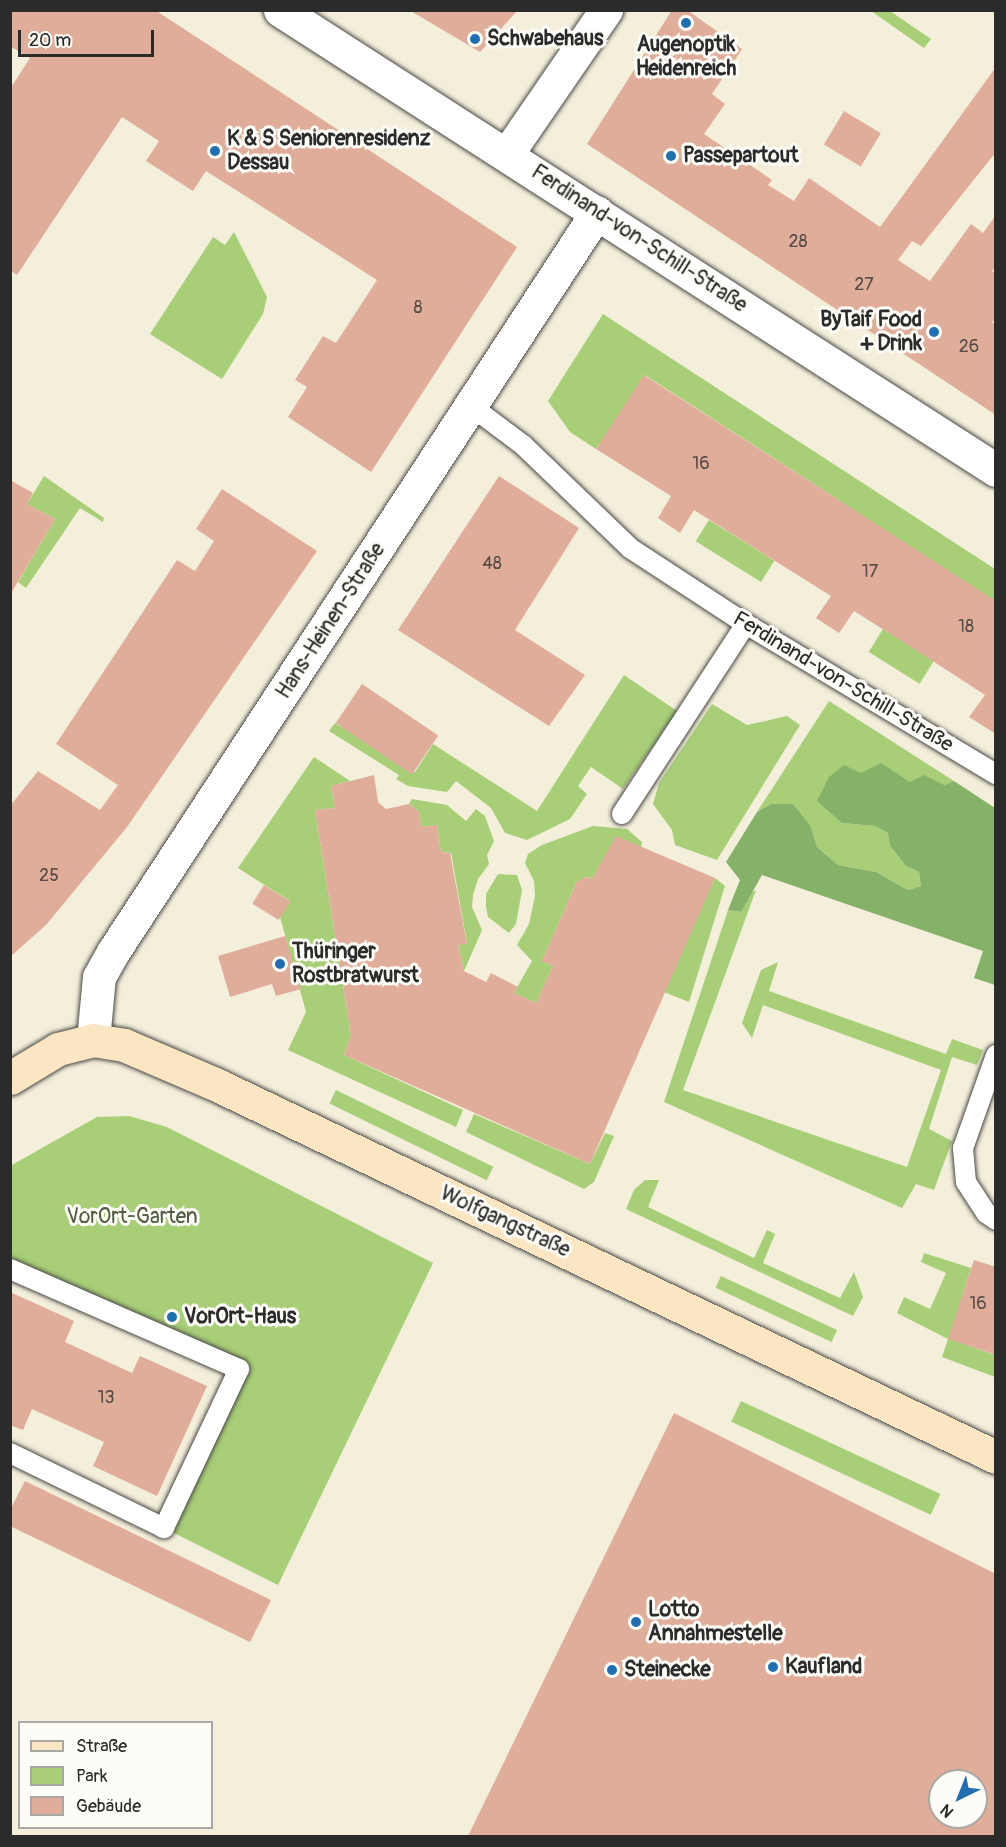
<!DOCTYPE html>
<meta charset="utf-8">
<style>
body{margin:0}
#map{position:relative;width:1006px;height:1847px;overflow:hidden;background:#f4efdb;font-family:Pangolin,sans-serif}
div>[style]{position:absolute}
[style*='--x']{left:calc(var(--x)*1px);top:calc(var(--y)*1px);width:calc(var(--w)*1px);rotate:calc(var(--a)*1deg)}
.green>*{inset:0;background:#a8ce78;transform-origin:0 0}
.forest>*{inset:0;background:#86b168}
.building>*{inset:0;background:#e0ad9a;transform-origin:0 0}
.roads{filter:drop-shadow(0 0 2px #494845) drop-shadow(0 0 2px #494845)}
.lane>*{height:20px;margin:-10px;padding:0 10px;transform-origin:10px;border-radius:10px;background:#fff}
.street>*{height:33px;margin:-16.5px;padding:0 16.5px;transform-origin:16.5px;border-radius:16.5px;background:#fff}
.secondary>*{height:33px;margin:-16.5px;padding:0 16.5px;transform-origin:16.5px;border-radius:16.5px;background:#fbe6c4}
.dots>*{width:16px;height:16px;translate:-50% -50%;box-sizing:border-box;border:3px solid #fdfcf7;border-radius:50%}
span{translate:-50% -50%;white-space:nowrap;text-align:center;line-height:1.15;-webkit-text-stroke:6px #fdfcf7;paint-order:stroke}
.number-label{font-size:18px;color:#584c47}
.number-label span{-webkit-text-stroke-width:0}
.poi-label{font-size:21px;color:#2b2b2b;font-weight:700}
.left{translate:0 -50%;text-align:left}
.right{translate:-100% -50%;text-align:right}
.street-label{font-size:21px;color:#2b2b2b}
.park-label{font-size:21px;color:#505c42}
.frame{position:absolute;inset:0;border:12px solid #2b2b2b;pointer-events:none}
.legend{position:absolute;left:18px;top:1721px;width:195px;height:108px;box-sizing:border-box;background:#fdfcf7;border:2px solid #a9a8a5;margin:0;padding:8px 10px;list-style:none;font-size:18px;color:#2b2b2b}
.legend li{display:flex;align-items:center;gap:12px;height:30px}
.legend b{width:30px;border:2px solid #a9a8a5}
.north{position:absolute;left:928px;top:1769px;width:60px;height:60px;box-sizing:border-box;background:#fdfcf7;border:2px solid #a9a8a5;border-radius:50%;rotate:223deg;font-size:16px;font-weight:700;line-height:24px;text-align:center;color:#2b2b2b}
.north::after{content:'';display:block;margin:auto;width:21px;height:27px;background:#1f6fb2;clip-path:polygon(50% 0,100% 100%,50% 72%,0 100%)}
.scale{position:absolute;left:18px;top:30px;width:136px;height:27px;box-sizing:border-box;border:3px solid #2b2b2b;border-top:0;padding-left:8px;font-size:18px;line-height:21px;white-space:nowrap;color:#2b2b2b;-webkit-text-stroke:4px #fdfcf7;paint-order:stroke}
</style>
<div id="map">
<div class="green">
<div style="clip-path:polygon(871px 11px,890px 11px,931px 39px,924px 48px)"></div>
<div style="clip-path:polygon(234px 232px,267px 297px,263px 314px,222px 379px,150px 334px,213px 237px,225px 245px)"></div>
<div style="clip-path:polygon(603px 314px,995px 569px,995px 601px,645px 375px,596px 449px,570px 432px,548px 401px)"></div>
<div style="clip-path:polygon(44px 476px,104px 518px,103px 522px,80px 508px,26px 588px,18px 582px,55px 519px,27px 504px)"></div>
<div style="left:709px;top:520px;width:77px;height:25px;rotate:32deg"></div>
<div style="left:883px;top:629px;width:60px;height:27px;rotate:32deg"></div>
<div style="clip-path:polygon(624px 675px,677px 711px,623px 789px,591px 767px,578px 786px,587px 794px,570px 819px,527px 840px,505px 833px,491px 808px,456px 781px,447px 792px,408px 786px,396px 779px,399px 775px,329px 731px,335px 723px,415px 772px,433px 744px,537px 811px)"></div>
<div style="clip-path:polygon(829px 701px,954px 781px,944px 785px,910px 782px,881px 764px,842px 823px,875px 826px,888px 833px,890px 846px,906px 866px,919px 872px,921px 886px,908px 890px,876px 872px,838px 865px,817px 847px,811px 827px,771px 804px,757px 812px)"></div>
<div style="clip-path:polygon(712px 704px,747px 725px,787px 716px,800px 725px,717px 860px,675px 845px,672px 830px,653px 804px,659px 783px)"></div>
<div style="clip-path:polygon(314px 757px,350px 781px,331px 786px,335px 808px,315px 810px,351px 1035px,344px 1055px,463px 1110px,456px 1127px,288px 1050px,306px 1012px,280px 917px,290px 901px,238px 868px)"></div>
<div style="clip-path:polygon(412px 799px,447px 805px,466px 821px,476px 809px,485px 816px,494px 841px,487px 855px,489px 864px,478px 879px,473px 895px,472px 907px,482px 930px,464px 971px,458px 945px,467px 943px,451px 853px,441px 852px,437px 825px,421px 827px,419px 812px,409px 804px)"></div>
<div style="clip-path:polygon(593px 826px,627px 829px,642px 842px,641px 847px,604px 858px,592px 879px,585px 877px,576px 883px,542px 961px,553px 966px,536px 1003px,514px 993px,532px 961px,517px 945px,529px 924px,535px 896px,534px 881px,525px 863px,528px 854px,542px 845px)"></div>
<div style="clip-path:polygon(498px 874px,517px 875px,522px 890px,516px 924px,509px 933px,488px 917px,486px 907px,486px 894px)"></div>
<div style="clip-path:polygon(715px 878px,725px 886px,689px 1002px,664px 992px)"></div>
<div style="clip-path:polygon(756px 890px,683px 1090px,907px 1167px,941px 1070px,763px 1005px,752px 1038px,742px 1023px,761px 970px,778px 962px,769px 991px,946px 1054px,952px 1039px,983px 1050px,977px 1065px,952px 1057px,929px 1129px,952px 1141px,934px 1190px,916px 1184px,902px 1208px,664px 1102px,728px 910px,741px 912px,750px 893px)"></div>
<div style="left:336px;top:1090px;width:175px;height:15px;rotate:26deg"></div>
<div style="clip-path:polygon(474px 1114px,590px 1164px,605px 1133px,614px 1136px,594px 1182px,584px 1189px,466px 1132px)"></div>
<div style="clip-path:polygon(129px 1116px,167px 1127px,433px 1263px,278px 1585px,164px 1528px,239px 1369px,11px 1269px,10px 1166px,97px 1117px)"></div>
<div style="clip-path:polygon(645px 1180px,659px 1180px,648px 1207px,754px 1258px,767px 1230px,775px 1234px,763px 1263px,840px 1298px,854px 1272px,863px 1297px,853px 1316px,626px 1209px,634px 1190px)"></div>
<div style="clip-path:polygon(924px 1253px,971px 1268px,949px 1339px,995px 1355px,995px 1377px,942px 1357px,948px 1339px,897px 1313px,904px 1297px,930px 1309px,946px 1273px,921px 1262px)"></div>
<div style="left:721px;top:1276px;width:128px;height:13px;rotate:25deg"></div>
<div style="left:741px;top:1401px;width:220px;height:23px;rotate:25deg"></div>
</div>
<div class="forest">
<div style="clip-path:polygon(881px 763px,910px 782px,924px 775px,944px 785px,954px 781px,995px 808px,995px 985px,974px 978px,983px 951px,762px 875px,741px 912px,728px 910px,740px 880px,726px 862px,757px 812px,771px 804px,793px 804px,811px 827px,817px 847px,838px 865px,876px 872px,908px 890px,921px 886px,919px 872px,906px 866px,890px 846px,888px 833px,875px 826px,842px 823px,817px 801px,829px 777px,844px 765px,861px 773px)"></div>
</div>
<div class="building">
<div style="clip-path:polygon(10px 10px,155px 10px,517px 247px,371px 472px,288px 417px,307px 387px,295px 380px,323px 336px,336px 343px,377px 280px,206px 171px,193px 191px,146px 161px,159px 141px,122px 117px,17px 275px,10px 270px,10px 89px,30px 58px,10px 46px)"></div>
<div style="clip-path:polygon(409px 10px,518px 10px,480px 52px)"></div>
<div style="clip-path:polygon(672px 10px,687px 10px,742px 49px,712px 94px,725px 104px,704px 134px,772px 180px,768px 185px,794px 201px,809px 178px,880px 227px,996px 67px,996px 152px,921px 246px,912px 241px,898px 260px,930px 281px,971px 224px,983px 233px,996px 215px,996px 266px,992px 271px,996px 274px,996px 318px,992px 322px,996px 325px,996px 415px,587px 144px)"></div>
<div style="left:844px;top:111px;width:43px;height:39px;rotate:31deg"></div>
<div style="clip-path:polygon(644px 375px,996px 601px,996px 734px,969px 717px,985px 695px,919px 652px,854px 611px,839px 633px,816px 618px,831px 596px,694px 510px,680px 533px,658px 518px,671px 496px,596px 449px)"></div>
<div style="clip-path:polygon(499px 476px,579px 528px,515px 630px,585px 675px,549px 726px,398px 630px)"></div>
<div style="clip-path:polygon(10px 480px,33px 493px,27px 504px,55px 519px,10px 595px)"></div>
<div style="clip-path:polygon(222px 489px,317px 551px,127px 827px,46px 925px,10px 957px,10px 806px,38px 771px,100px 810px,118px 785px,56px 744px,177px 560px,195px 571px,214px 541px,196px 529px)"></div>
<div style="left:362px;top:684px;width:92px;height:47px;rotate:34deg"></div>
<div style="clip-path:polygon(374px 775px,378px 802px,386px 809px,409px 804px,419px 812px,421px 827px,437px 825px,441px 852px,450px 853px,467px 944px,458px 945px,464px 971px,486px 982px,491px 973px,518px 987px,514px 993px,536px 1003px,553px 966px,542px 961px,576px 883px,585px 877px,592px 879px,616px 836px,715px 878px,590px 1164px,344px 1055px,351px 1035px,315px 810px,335px 808px,331px 786px)"></div>
<div style="left:264px;top:885px;width:31px;height:22px;rotate:32deg"></div>
<div style="clip-path:polygon(285px 936px,301px 989px,276px 996px,272px 984px,230px 997px,218px 956px)"></div>
<div style="clip-path:polygon(974px 1260px,996px 1267px,996px 1355px,948px 1339px)"></div>
<div style="clip-path:polygon(10px 1292px,74px 1321px,65px 1342px,132px 1373px,140px 1356px,207px 1386px,157px 1496px,93px 1466px,104px 1442px,32px 1409px,23px 1430px,10px 1425px)"></div>
<div style="clip-path:polygon(evenodd,674px 1413px,996px 1574px,996px 1836px,468px 1836px,674px 1413px,940px 1781px,976px 1781px,976px 1817px,940px 1817px,940px 1781px)"></div>
<div style="clip-path:polygon(25px 1481px,271px 1600px,250px 1642px,10px 1526px,10px 1510px)"></div>
</div>
<div class="roads">
<div class="lane">
<div style="--x:471;--y:406;--w:65;--a:36.9"></div>
<div style="--x:523;--y:445;--w:149;--a:43.9"></div>
<div style="--x:630;--y:548;--w:139;--a:33.2"></div>
<div style="--x:746;--y:624;--w:292;--a:31"></div>
<div style="--x:622;--y:814;--w:227;--a:-56.9"></div>
<div style="--x:996;--y:1055;--w:99;--a:109.5"></div>
<div style="--x:963;--y:1148;--w:34;--a:85"></div>
<div style="--x:966;--y:1182;--w:37;--a:57"></div>
<div style="--x:986;--y:1213;--w:12;--a:35"></div>
<div style="--x:10;--y:1269;--w:250;--a:23.6"></div>
<div style="--x:239;--y:1369;--w:176;--a:115.3"></div>
<div style="--x:164;--y:1528;--w:171;--a:-154"></div>
</div>
<div class="street">
<div style="--x:280;--y:10;--w:851;--a:32.72"></div>
<div style="--x:507;--y:154;--w:175;--a:-55.5"></div>
<div style="--x:93;--y:1040;--w:63;--a:-84.6"></div>
<div style="--x:99;--y:977;--w:29;--a:-61"></div>
<div style="--x:113;--y:952;--w:884;--a:-56.81"></div>
</div>
<div class="secondary">
<div style="--x:10;--y:1078;--w:56;--a:-31.1"></div>
<div style="--x:58;--y:1049;--w:36;--a:-14"></div>
<div style="--x:93;--y:1040;--w:31;--a:9"></div>
<div style="--x:124;--y:1045;--w:99;--a:23.2"></div>
<div style="--x:215;--y:1084;--w:865;--a:25.53"></div>
</div>
</div>
<div class="dots">
<div style="left:686px;top:23px;background:#1f6fb2"></div>
<div style="left:475px;top:39px;background:#1f6fb2"></div>
<div style="left:215px;top:151px;background:#1f6fb2"></div>
<div style="left:671px;top:156px;background:#1f6fb2"></div>
<div style="left:934px;top:332px;background:#1f6fb2"></div>
<div style="left:280px;top:964px;background:#1f6fb2"></div>
<div style="left:172px;top:1317px;background:#1f6fb2"></div>
<div style="left:636px;top:1622px;background:#1f6fb2"></div>
<div style="left:773px;top:1667px;background:#1f6fb2"></div>
<div style="left:612px;top:1670px;background:#1f6fb2"></div>
</div>
<div class="number-label">
<span style="left:798px;top:242px">28</span>
<span style="left:864px;top:285px">27</span>
<span style="left:418px;top:308px">8</span>
<span style="left:969px;top:347px">26</span>
<span style="left:701px;top:464px">16</span>
<span style="left:492px;top:564px">48</span>
<span style="left:870px;top:572px">17</span>
<span style="left:966px;top:627px">18</span>
<span style="left:49px;top:876px">25</span>
<span style="left:978px;top:1304px">16</span>
<span style="left:106px;top:1398px">13</span>
</div>
<div class="poi-label">
<span class="left" style="left:487px;top:39px">Schwabehaus</span>
<span style="left:686px;top:57px">Augenoptik<br>Heidenreich</span>
<span class="left" style="left:227px;top:151px">K &amp; S Seniorenresidenz<br>Dessau</span>
<span class="left" style="left:683px;top:156px">Passepartout</span>
<span class="right" style="left:922px;top:332px">ByTaif Food<br>+ Drink</span>
<span class="left" style="left:292px;top:964px">Thüringer<br>Rostbratwurst</span>
<span class="left" style="left:184px;top:1317px">VorOrt-Haus</span>
<span class="left" style="left:648px;top:1622px">Lotto<br>Annahmestelle</span>
<span class="left" style="left:785px;top:1667px">Kaufland</span>
<span class="left" style="left:624px;top:1670px">Steinecke</span>
</div>
<div class="street-label">
<span style="left:639px;top:239px;rotate:33deg">Ferdinand-von-Schill-Straße</span>
<span style="left:331px;top:621px;rotate:-57deg">Hans-Heinen-Straße</span>
<span style="left:843px;top:682px;rotate:31deg">Ferdinand-von-Schill-Straße</span>
<span style="left:505px;top:1222px;rotate:25deg">Wolfgangstraße</span>
</div>
<div class="park-label">
<span style="left:132px;top:1217px">VorOrt-Garten</span>
</div>
<div class="frame"></div>
<ul class="legend">
<li><b style="height:8px;background:#fbe6c4"></b>Straße</li>
<li><b style="height:16px;background:#a8ce78"></b>Park</li>
<li><b style="height:16px;background:#e0ad9a"></b>Gebäude</li>
</ul>
<div class="north">N</div>
<div class="scale">20 m</div>
</div>
